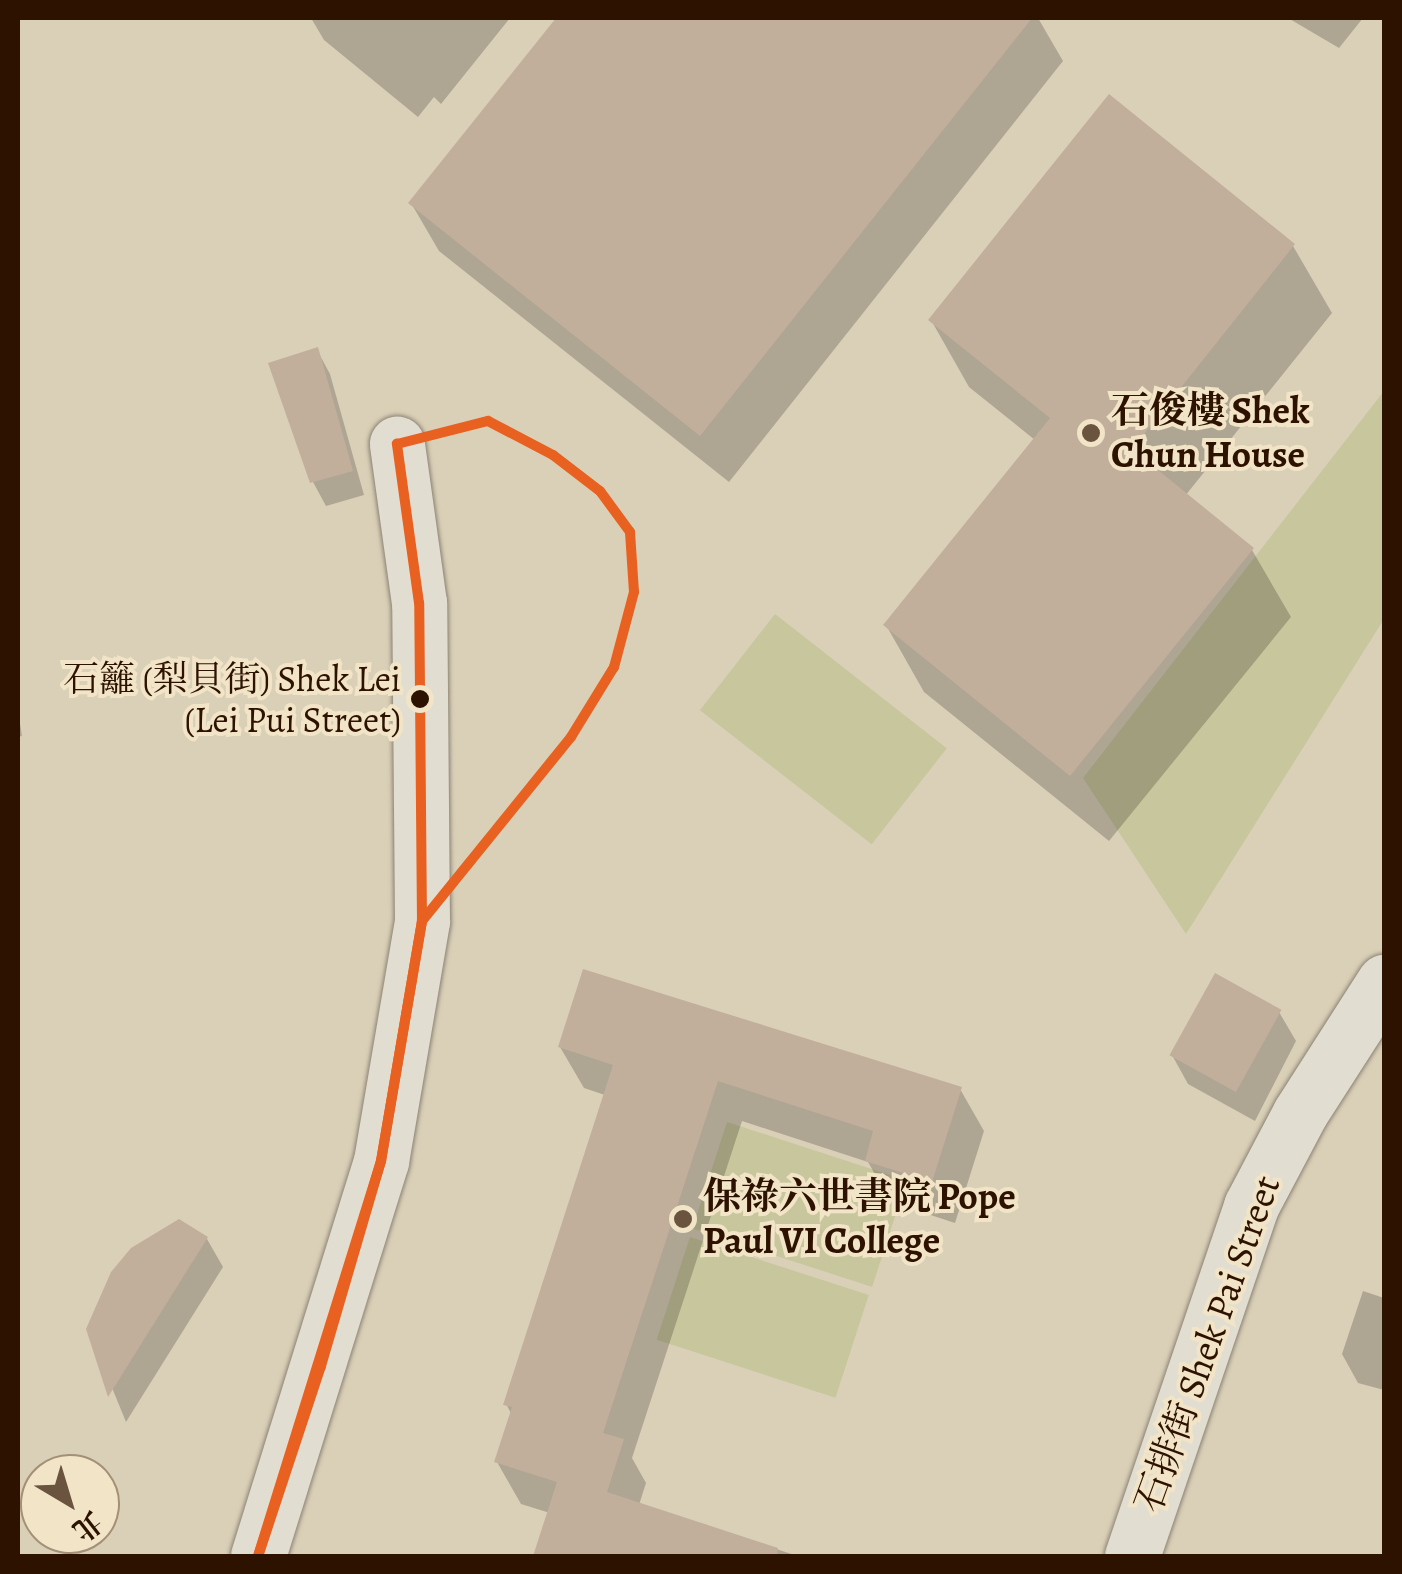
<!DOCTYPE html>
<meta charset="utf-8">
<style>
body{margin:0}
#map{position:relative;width:1402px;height:1574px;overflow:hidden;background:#dad0b8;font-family:Alegreya,"Noto Serif TC",serif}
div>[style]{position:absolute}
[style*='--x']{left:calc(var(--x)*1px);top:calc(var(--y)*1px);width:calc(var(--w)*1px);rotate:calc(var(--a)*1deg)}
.green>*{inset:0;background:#c8c69c;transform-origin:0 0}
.shadow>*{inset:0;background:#0003}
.building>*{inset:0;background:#c1af9c;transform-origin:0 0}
.roads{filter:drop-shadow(0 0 2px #8c8273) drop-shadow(0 0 2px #8c8273)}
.street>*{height:55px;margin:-27.5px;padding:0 27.5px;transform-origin:27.5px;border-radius:27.5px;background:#e2ddd1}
.secondary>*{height:55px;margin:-27.5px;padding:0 27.5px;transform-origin:27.5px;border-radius:27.5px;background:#e2ddd1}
.bus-1>*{height:10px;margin:-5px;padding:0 5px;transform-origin:5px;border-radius:5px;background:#e86120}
.dots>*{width:28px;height:28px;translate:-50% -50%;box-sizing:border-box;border:5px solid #f1e4c7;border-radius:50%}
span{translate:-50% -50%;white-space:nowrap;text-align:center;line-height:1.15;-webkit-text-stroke:8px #f1e4c7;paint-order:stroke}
.bus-label{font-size:36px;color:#2d1200}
.right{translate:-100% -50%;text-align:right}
.poi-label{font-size:38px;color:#2d1200;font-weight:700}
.left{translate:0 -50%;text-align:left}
.street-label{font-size:38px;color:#2d1200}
.frame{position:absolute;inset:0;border:20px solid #2d1200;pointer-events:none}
.north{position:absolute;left:20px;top:1454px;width:100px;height:100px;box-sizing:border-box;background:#f1e4c7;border:2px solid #a39077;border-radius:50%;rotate:142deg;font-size:28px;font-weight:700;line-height:40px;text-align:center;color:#2d1200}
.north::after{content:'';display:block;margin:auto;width:35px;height:45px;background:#6a5440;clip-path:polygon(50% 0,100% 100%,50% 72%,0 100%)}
</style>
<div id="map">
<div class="green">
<div style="clip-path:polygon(1384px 391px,1384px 619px,1186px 934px,1083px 778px)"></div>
<div style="left:775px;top:614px;width:218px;height:122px;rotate:38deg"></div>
<div style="left:727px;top:1122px;width:189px;height:112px;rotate:18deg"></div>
<div style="left:690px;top:1237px;width:188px;height:108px;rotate:18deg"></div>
</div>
<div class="shadow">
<div style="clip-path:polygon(311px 18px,510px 18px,441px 104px,434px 97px,418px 117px,324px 40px)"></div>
<div style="clip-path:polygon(560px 18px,1038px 18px,1063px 61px,729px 482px,439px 251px,411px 203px)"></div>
<div style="clip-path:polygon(1288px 18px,1363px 18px,1339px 48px)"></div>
<div style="clip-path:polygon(1293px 246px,1332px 313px,1185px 496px,1252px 550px,1291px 617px,1109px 841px,924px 692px,886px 625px,1035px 440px,969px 387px,931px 320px)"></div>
<div style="clip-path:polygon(317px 350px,330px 374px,364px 495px,326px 506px,313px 482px)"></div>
<div style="clip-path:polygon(18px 711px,22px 736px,18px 737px)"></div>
<div style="clip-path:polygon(1279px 1012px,1296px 1041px,1255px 1121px,1188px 1084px,1172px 1055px)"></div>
<div style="clip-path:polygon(560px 1047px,960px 1089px,984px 1131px,955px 1223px,891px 1202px,868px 1162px,742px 1121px,632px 1458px,646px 1483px,639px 1505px,798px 1556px,536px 1556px,550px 1513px,521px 1504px,497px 1462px,512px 1415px,506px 1404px,605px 1095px,584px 1088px)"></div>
<div style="clip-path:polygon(178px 1222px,207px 1239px,223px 1267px,126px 1422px,88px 1329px,113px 1274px)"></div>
<div style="clip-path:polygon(1363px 1291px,1384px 1298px,1384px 1390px,1358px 1383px,1342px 1354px)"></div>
</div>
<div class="building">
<div style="clip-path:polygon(556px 18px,1032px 18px,700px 436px,408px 203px)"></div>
<div style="clip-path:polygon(1109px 94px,1295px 244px,1132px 449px,1254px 548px,1070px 776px,883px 625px,1050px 418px,928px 320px)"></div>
<div style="clip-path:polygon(318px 347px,353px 471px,310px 483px,268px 363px)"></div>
<div style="clip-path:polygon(583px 969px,962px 1087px,932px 1182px,865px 1161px,873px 1131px,718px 1081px,603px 1433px,624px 1439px,607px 1492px,778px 1548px,777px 1556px,533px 1556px,557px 1482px,494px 1462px,512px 1407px,503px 1405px,613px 1065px,558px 1047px)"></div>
<div style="left:1215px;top:973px;width:76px;height:94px;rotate:29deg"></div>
<div style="clip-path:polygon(179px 1219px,208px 1237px,108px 1397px,86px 1329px,111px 1272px,131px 1248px)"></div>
</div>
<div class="roads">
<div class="street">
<div style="--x:258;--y:1556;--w:414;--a:-72.7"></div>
<div style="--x:381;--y:1161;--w:243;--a:-80.3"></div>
<div style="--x:422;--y:921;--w:318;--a:-90.5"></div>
<div style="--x:419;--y:603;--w:161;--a:-97.9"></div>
</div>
<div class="secondary">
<div style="--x:1132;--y:1556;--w:370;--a:-71.2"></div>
<div style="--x:1251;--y:1206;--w:105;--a:-62.2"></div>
<div style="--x:1300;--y:1113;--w:156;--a:-57.3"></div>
</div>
</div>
<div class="bus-1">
<div style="--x:488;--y:421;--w:73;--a:27.6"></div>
<div style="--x:553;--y:455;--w:59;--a:37.5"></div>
<div style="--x:600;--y:491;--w:51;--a:53.8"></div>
<div style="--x:630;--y:532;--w:60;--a:86.2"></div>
<div style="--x:634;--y:592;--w:78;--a:104.9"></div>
<div style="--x:614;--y:667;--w:82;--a:121.6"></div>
<div style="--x:571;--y:737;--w:237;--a:129"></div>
<div style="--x:422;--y:921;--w:318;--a:-90.5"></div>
<div style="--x:419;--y:603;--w:161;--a:-97.9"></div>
<div style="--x:397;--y:444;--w:94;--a:-14.2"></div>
<div style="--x:381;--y:1161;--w:214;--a:106.3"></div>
<div style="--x:321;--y:1366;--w:200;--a:108.3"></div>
<div style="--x:258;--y:1556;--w:414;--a:-72.7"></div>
<div style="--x:381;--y:1161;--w:243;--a:-80.3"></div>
<div style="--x:381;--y:1161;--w:243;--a:-80.3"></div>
</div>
<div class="dots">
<div style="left:1091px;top:433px;background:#6a5440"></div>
<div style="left:420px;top:699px;background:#2d1200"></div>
<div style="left:683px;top:1219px;background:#6a5440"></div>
</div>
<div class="bus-label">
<span class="right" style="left:401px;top:699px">石籬 (梨貝街) Shek Lei<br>(Lei Pui Street)</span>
</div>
<div class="poi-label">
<span class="left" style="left:1111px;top:433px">石俊樓 Shek<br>Chun House</span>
<span class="left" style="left:703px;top:1219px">保祿六世書院 Pope<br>Paul VI College</span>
</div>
<div class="street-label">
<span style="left:1208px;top:1344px;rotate:-70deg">石排街 Shek Pai Street</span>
</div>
<div class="frame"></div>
<div class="north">北</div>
</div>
